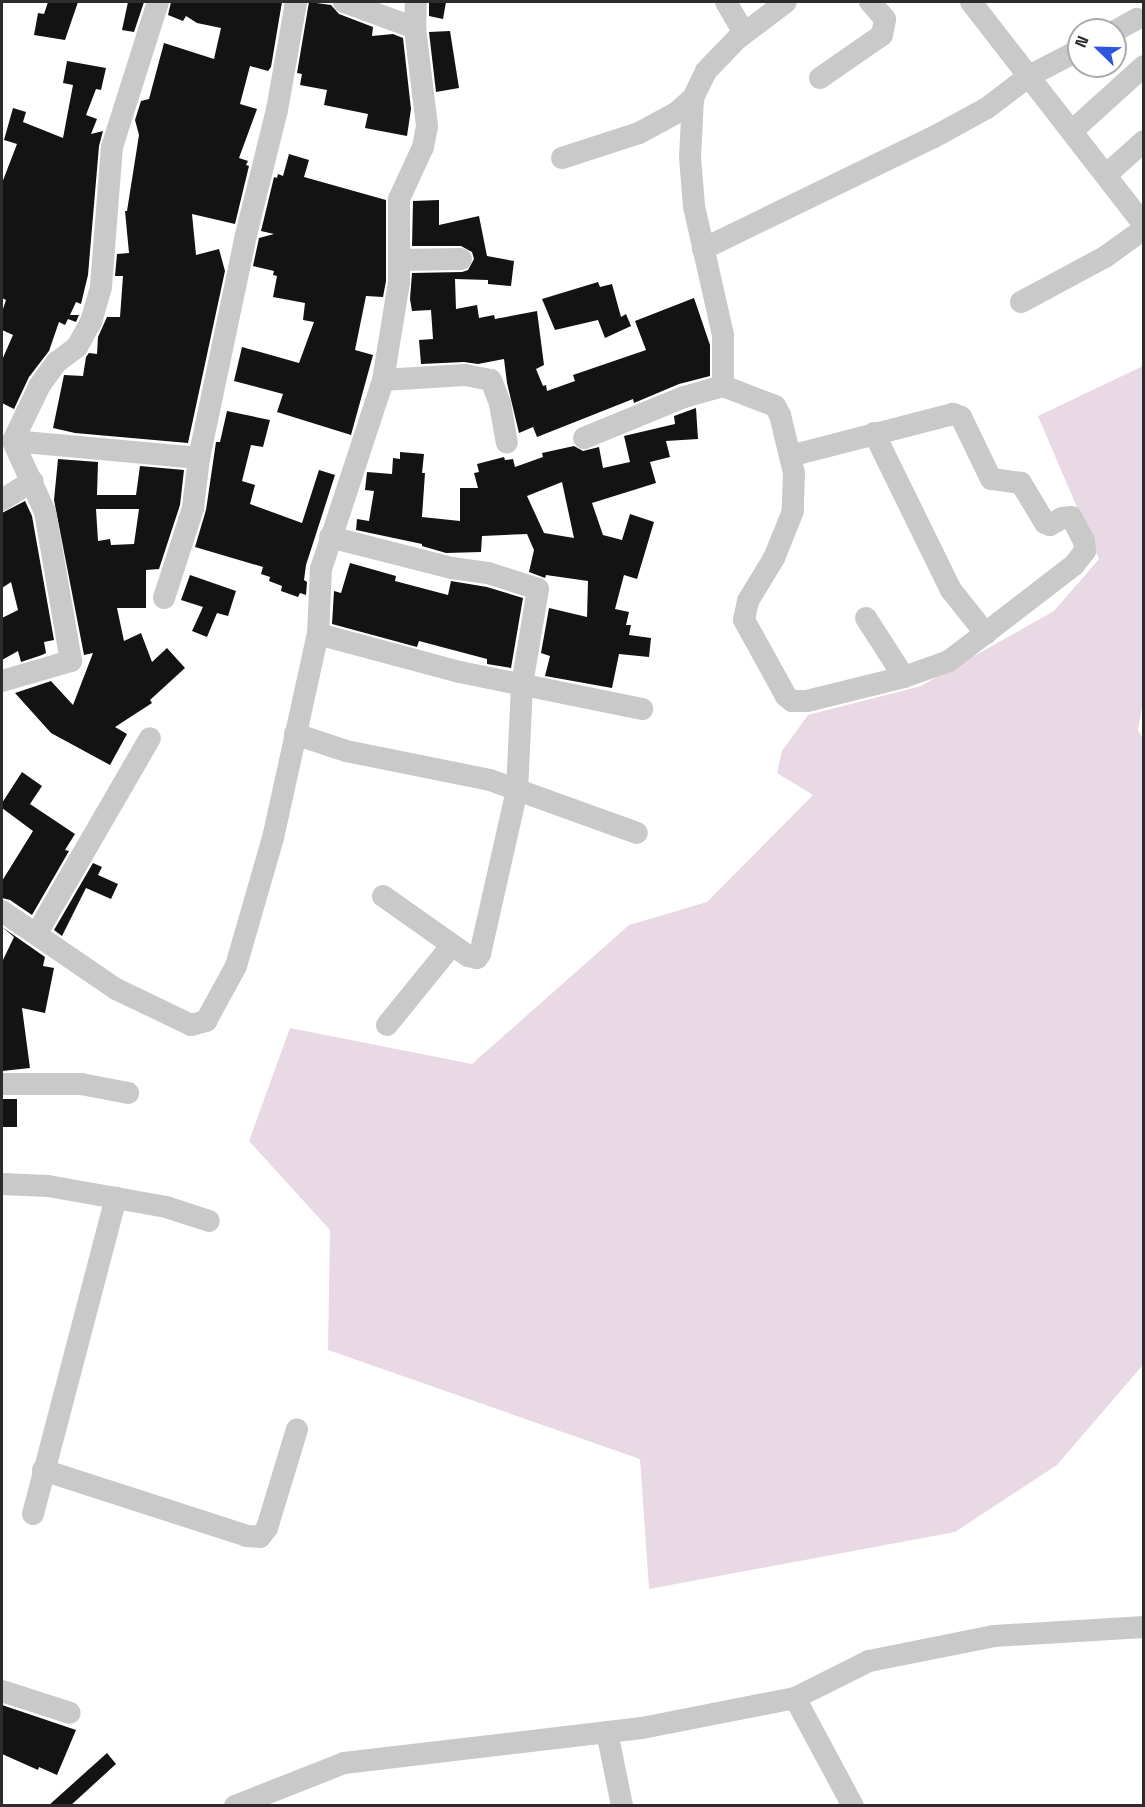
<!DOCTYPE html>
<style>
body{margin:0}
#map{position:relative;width:1145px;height:1807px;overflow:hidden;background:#fff;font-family:"Space Grotesk",sans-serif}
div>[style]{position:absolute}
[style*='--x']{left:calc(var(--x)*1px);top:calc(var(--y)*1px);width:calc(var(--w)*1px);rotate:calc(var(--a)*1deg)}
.green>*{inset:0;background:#e9d9e4}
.building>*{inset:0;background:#131313;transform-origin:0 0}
.minor>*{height:22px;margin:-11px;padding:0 11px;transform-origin:11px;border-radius:11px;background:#c9c9c9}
span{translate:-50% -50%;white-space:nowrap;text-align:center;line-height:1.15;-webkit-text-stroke:6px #fff;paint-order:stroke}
.frame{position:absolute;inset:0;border:3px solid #2c2c2c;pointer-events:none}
.north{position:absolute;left:1067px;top:18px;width:60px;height:60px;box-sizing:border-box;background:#fff;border:2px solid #ababab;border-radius:50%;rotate:293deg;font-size:16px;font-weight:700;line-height:24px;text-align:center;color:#2c2c2c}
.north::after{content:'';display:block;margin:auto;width:21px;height:27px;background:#3154df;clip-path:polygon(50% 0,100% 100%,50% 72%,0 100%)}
</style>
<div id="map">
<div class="green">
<div style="clip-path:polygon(1143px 366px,1144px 695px,1138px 730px,1144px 741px,1142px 1366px,1057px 1465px,955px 1532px,649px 1589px,640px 1459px,328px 1350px,330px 1230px,249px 1141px,290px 1028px,472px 1064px,629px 925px,707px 902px,813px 795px,777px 773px,782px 751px,808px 715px,921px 686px,1054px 611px,1099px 559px,1038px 416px)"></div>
</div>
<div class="building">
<div style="clip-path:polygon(48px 2px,78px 2px,65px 40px,34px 35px,38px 13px,44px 14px)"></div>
<div style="clip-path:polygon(128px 2px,144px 2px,134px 32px,122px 30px)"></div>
<div style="clip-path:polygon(171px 2px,282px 2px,271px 67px,268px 71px,250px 66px,240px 104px,257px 109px,239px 158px,248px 161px,246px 165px,249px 166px,235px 224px,192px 214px,196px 255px,219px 249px,225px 271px,188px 443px,75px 433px,53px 428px,64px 375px,83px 376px,86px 357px,89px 353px,97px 354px,98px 337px,107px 317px,120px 317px,123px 276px,115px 276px,117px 254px,129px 253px,125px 211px,127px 211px,139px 135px,135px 120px,141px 101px,149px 99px,164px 43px,214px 59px,221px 28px,197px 23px,186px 16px,183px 21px,168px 15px)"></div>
<div style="clip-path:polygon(309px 2px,331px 5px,339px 14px,373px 27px,372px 36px,393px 34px,403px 38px,411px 109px,407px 136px,365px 128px,368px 114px,324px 105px,327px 90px,300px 85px,302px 74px,297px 73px)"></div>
<div style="clip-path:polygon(429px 2px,446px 2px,443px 19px,429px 16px)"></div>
<div style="clip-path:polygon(450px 31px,459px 88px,436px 92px,429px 32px)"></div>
<div style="clip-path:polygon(67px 61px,106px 68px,101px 90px,96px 89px,86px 115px,97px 119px,91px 134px,103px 131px,99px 146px,88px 275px,81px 304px,76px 302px,70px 315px,79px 315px,76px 322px,68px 319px,65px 325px,59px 322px,49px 351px,29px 377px,14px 409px,2px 403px,2px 360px,13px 335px,2px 330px,2px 312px,6px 300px,2px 298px,2px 183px,17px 144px,4px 140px,13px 108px,26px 112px,23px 122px,63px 138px,73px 85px,63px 83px)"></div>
<div style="clip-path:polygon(289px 154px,309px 160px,304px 177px,386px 200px,386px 281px,383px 297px,366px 296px,355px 350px,373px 355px,351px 435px,277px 412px,283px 394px,234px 381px,242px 347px,299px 363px,314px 322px,303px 320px,305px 303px,273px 297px,277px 276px,273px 275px,274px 271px,253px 266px,259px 238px,274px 234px,261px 231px,274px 177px,277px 178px,278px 174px,283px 176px)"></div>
<div style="clip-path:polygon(439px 200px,439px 225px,479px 216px,487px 256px,514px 261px,511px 286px,488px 284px,488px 280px,455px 279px,456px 309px,477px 305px,479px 318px,494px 315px,495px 319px,537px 311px,544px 365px,536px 369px,543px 386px,546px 385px,547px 391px,575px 381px,573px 375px,646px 350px,635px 321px,694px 298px,710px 345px,710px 376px,679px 384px,634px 403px,633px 399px,537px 437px,533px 427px,519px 433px,507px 383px,504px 359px,478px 364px,464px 362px,421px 364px,419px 340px,433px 339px,431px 310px,412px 311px,410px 299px,412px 273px,462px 272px,468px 270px,474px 259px,472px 252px,461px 246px,412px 246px,413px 201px)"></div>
<div style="clip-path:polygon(598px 282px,600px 287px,612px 284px,621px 317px,626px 314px,631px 326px,605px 338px,598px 320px,555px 330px,542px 299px)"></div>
<div style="clip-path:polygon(evenodd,696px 408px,698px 439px,666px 441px,670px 457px,650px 462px,656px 483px,592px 503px,603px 535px,622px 540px,630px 514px,654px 522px,637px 579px,624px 575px,615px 609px,629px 612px,626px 625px,631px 625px,629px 635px,651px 638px,649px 657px,619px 654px,612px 688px,545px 676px,550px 656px,541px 653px,549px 608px,587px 617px,588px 581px,546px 575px,545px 578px,529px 572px,534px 550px,527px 534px,482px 536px,481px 552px,446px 553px,422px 546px,422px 544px,356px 530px,357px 519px,369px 521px,374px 491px,365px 490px,367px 472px,392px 474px,393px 458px,400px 459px,400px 452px,424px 454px,422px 473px,425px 473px,422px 517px,460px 521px,460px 488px,478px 488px,474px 473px,479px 472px,477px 464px,504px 457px,505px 460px,513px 459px,515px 467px,543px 457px,542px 453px,574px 446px,583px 451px,599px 447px,603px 468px,630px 462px,624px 436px,675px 424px,674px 416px,696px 408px,562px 482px,574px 538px,544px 533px,527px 496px,562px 482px)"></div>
<div style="clip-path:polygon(227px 411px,270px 420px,263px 447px,251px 445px,242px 481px,255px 485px,250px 504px,302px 523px,319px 470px,335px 475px,306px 565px,304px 580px,307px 582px,306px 595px,300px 593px,298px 597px,281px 591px,282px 586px,269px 581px,270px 577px,261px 574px,263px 567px,195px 547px,206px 510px,216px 442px,220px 442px)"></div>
<div style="clip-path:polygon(evenodd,58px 459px,98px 462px,97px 495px,136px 495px,140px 466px,184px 470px,180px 505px,159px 569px,146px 570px,146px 608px,117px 608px,124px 641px,141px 633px,152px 662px,167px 648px,185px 668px,150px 700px,152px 703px,115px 727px,127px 734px,110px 765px,51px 733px,15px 693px,51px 681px,73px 705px,93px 653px,84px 655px,54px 500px,58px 459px,96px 509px,139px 509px,134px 544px,111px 545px,110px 539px,98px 541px,96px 509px)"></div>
<div style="clip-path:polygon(25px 501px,32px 516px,54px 640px,44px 642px,46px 653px,42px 655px,21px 662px,18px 651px,2px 660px,2px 618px,18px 610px,11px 582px,2px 588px,2px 513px)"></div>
<div style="clip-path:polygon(350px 563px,396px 576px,395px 581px,448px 595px,451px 581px,487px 587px,523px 598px,511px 668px,487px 664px,487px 659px,419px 641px,417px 647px,332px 624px,334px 591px,341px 593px)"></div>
<div style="clip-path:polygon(190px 575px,236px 591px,228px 616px,217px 613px,207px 637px,192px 631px,203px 607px,181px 600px)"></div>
<div style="clip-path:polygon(22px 772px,42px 786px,30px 804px,75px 834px,65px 850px,69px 851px,32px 915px,10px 900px,2px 898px,2px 881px,33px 831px,2px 808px,2px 803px)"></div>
<div style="clip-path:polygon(93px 863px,102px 867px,98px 875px,118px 884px,111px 899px,86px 888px,62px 936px,54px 930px)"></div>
<div style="clip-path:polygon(2px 927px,45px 957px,43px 966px,54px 968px,45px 1013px,22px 1008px,30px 1068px,2px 1071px,2px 962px,14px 937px)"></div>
<div style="left:2px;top:1099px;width:15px;height:28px"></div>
<div style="clip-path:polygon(2px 1705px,76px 1730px,57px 1775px,39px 1767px,38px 1770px,2px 1754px)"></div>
<div style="clip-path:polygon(107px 1753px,116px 1764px,70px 1806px,48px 1806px)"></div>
</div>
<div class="minor">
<div style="--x:344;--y:2;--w:76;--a:20.1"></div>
<div style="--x:726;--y:2;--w:36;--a:60"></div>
<div style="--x:971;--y:2;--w:282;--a:52.2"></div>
<div style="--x:1115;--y:31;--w:25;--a:-29"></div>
<div style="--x:820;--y:78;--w:75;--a:-34.7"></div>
<div style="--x:882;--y:35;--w:16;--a:-79"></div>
<div style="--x:885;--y:19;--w:23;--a:-131"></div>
<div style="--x:1072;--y:131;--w:97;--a:-42.1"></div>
<div style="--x:562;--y:158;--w:81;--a:-18"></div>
<div style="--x:639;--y:133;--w:42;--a:-28.4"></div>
<div style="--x:676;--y:113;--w:23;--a:-41"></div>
<div style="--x:1106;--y:175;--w:51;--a:-41.8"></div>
<div style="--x:703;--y:249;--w:257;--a:-25.9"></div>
<div style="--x:934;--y:137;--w:60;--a:-28.7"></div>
<div style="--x:987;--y:108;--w:53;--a:-37.3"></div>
<div style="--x:1029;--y:76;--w:56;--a:-27.5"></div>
<div style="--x:399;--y:260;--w:62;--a:-0.9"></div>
<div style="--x:1021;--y:302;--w:95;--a:-28.2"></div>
<div style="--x:1105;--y:257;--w:48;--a:-35.7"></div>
<div style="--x:383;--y:380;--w:82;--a:-3.5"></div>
<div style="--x:465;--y:375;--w:26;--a:11"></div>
<div style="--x:491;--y:380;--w:26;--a:69"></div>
<div style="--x:500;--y:404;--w:39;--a:80"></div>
<div style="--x:723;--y:386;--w:56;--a:21"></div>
<div style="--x:775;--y:406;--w:10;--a:61"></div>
<div style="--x:780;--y:415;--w:60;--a:76.4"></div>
<div style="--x:794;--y:473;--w:38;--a:92"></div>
<div style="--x:793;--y:511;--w:51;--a:112"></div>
<div style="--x:774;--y:558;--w:50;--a:121.2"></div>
<div style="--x:748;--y:601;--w:19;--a:102"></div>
<div style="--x:744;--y:620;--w:87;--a:61.1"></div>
<div style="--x:786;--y:696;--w:8;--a:40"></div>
<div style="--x:792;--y:701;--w:15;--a:0"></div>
<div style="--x:807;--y:701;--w:100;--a:-13.9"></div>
<div style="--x:904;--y:677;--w:48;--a:-19.6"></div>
<div style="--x:949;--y:661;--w:158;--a:-37.5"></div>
<div style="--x:1074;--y:565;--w:18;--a:-52"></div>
<div style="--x:1085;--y:551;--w:10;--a:-96"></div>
<div style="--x:1084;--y:541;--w:27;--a:-118"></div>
<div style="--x:1071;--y:517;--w:9;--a:174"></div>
<div style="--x:1062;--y:518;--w:14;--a:150"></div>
<div style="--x:1050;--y:525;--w:5;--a:-158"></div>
<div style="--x:1045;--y:523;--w:47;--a:-121"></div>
<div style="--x:1021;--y:483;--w:30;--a:-172"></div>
<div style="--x:991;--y:479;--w:69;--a:-115.8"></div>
<div style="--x:961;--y:417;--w:9;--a:-159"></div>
<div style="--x:953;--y:414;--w:168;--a:165.6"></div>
<div style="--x:874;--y:433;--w:175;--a:63.9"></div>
<div style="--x:951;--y:590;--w:56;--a:51.5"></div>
<div style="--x:584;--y:438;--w:108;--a:-22.3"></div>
<div style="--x:684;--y:397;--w:41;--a:-15.8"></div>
<div style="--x:723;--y:386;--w:51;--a:-90"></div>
<div style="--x:723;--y:335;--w:132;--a:-102.7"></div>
<div style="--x:694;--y:206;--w:49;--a:-94.7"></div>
<div style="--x:690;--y:157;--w:59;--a:-87.1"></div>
<div style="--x:693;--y:98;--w:30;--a:-64"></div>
<div style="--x:706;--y:71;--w:45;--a:-45.9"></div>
<div style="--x:737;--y:39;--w:61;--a:-37.1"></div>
<div style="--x:13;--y:441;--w:187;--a:5.2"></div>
<div style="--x:2;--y:500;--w:36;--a:-32"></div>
<div style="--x:330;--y:537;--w:126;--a:14.3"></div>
<div style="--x:452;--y:568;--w:36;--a:8"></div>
<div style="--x:488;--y:573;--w:52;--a:17.7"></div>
<div style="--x:538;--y:589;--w:97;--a:99.5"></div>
<div style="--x:522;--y:685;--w:105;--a:92.7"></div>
<div style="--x:517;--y:790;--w:168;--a:102.7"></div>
<div style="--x:480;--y:954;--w:5;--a:127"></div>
<div style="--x:477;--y:958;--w:9;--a:-167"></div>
<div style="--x:468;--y:956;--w:104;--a:-144.8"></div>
<div style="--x:164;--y:598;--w:95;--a:-72.1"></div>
<div style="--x:193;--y:508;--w:50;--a:-83.2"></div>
<div style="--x:199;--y:458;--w:224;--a:-78.1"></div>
<div style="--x:245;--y:239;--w:133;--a:-76.1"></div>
<div style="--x:277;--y:110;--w:110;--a:-80"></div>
<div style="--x:866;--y:618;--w:70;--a:57.2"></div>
<div style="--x:318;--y:634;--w:147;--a:15"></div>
<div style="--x:460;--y:672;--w:186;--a:11.5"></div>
<div style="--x:2;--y:681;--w:72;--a:-16.2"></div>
<div style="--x:71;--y:661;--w:151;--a:-99.9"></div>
<div style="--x:45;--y:512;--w:78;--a:-114.3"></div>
<div style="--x:13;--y:441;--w:62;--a:-64.3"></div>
<div style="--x:40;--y:385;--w:29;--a:-54"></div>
<div style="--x:57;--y:362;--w:25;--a:-37"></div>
<div style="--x:77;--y:347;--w:29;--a:-61"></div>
<div style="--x:91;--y:322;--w:37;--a:-74"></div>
<div style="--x:101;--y:286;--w:139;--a:-85.5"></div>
<div style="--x:112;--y:147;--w:152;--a:-72.4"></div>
<div style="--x:295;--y:734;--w:54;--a:18.4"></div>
<div style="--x:346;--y:751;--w:147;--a:11.4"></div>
<div style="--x:490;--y:780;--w:156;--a:19.8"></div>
<div style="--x:2;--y:911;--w:138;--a:34.4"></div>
<div style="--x:116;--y:989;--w:83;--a:25.6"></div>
<div style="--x:191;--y:1025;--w:16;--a:-15"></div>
<div style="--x:206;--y:1021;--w:63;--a:-61.4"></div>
<div style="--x:236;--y:966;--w:133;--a:-73.9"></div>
<div style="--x:273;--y:838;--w:209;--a:-77.6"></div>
<div style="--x:318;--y:634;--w:65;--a:-87.4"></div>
<div style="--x:321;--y:569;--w:199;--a:-71.8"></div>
<div style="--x:383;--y:380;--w:99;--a:-80.7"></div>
<div style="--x:399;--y:282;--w:83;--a:-90"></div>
<div style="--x:399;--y:199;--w:57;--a:-65.2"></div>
<div style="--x:423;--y:147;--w:21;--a:-79"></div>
<div style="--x:427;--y:126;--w:99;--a:-97"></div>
<div style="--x:415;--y:28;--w:26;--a:-88"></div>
<div style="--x:37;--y:933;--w:225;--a:-59.9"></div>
<div style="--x:387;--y:1025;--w:103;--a:-50.9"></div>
<div style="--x:2;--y:1084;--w:79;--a:0"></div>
<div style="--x:81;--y:1084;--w:48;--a:10.8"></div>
<div style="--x:2;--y:1184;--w:46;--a:2.5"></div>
<div style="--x:48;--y:1186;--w:69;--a:10"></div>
<div style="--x:116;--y:1198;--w:51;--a:10.2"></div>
<div style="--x:166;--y:1207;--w:45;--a:18"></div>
<div style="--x:43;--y:1470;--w:214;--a:17.9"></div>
<div style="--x:247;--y:1536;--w:13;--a:4"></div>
<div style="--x:260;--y:1537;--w:11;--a:-52"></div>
<div style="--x:267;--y:1528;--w:103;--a:-73.1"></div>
<div style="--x:33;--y:1514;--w:327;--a:-75.3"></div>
<div style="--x:2;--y:1691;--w:71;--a:17.9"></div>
<div style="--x:795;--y:1698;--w:123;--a:61.8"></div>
<div style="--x:607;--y:1732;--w:76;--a:78.5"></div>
<div style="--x:235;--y:1806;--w:117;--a:-21.5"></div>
<div style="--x:344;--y:1763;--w:300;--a:-6.7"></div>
<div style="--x:642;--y:1728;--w:156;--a:-11.1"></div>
<div style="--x:795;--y:1698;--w:83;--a:-26.6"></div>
<div style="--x:869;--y:1661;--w:127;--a:-11.3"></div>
<div style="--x:994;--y:1636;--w:150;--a:-3.4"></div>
</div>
<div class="frame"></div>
<div class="north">N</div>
</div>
